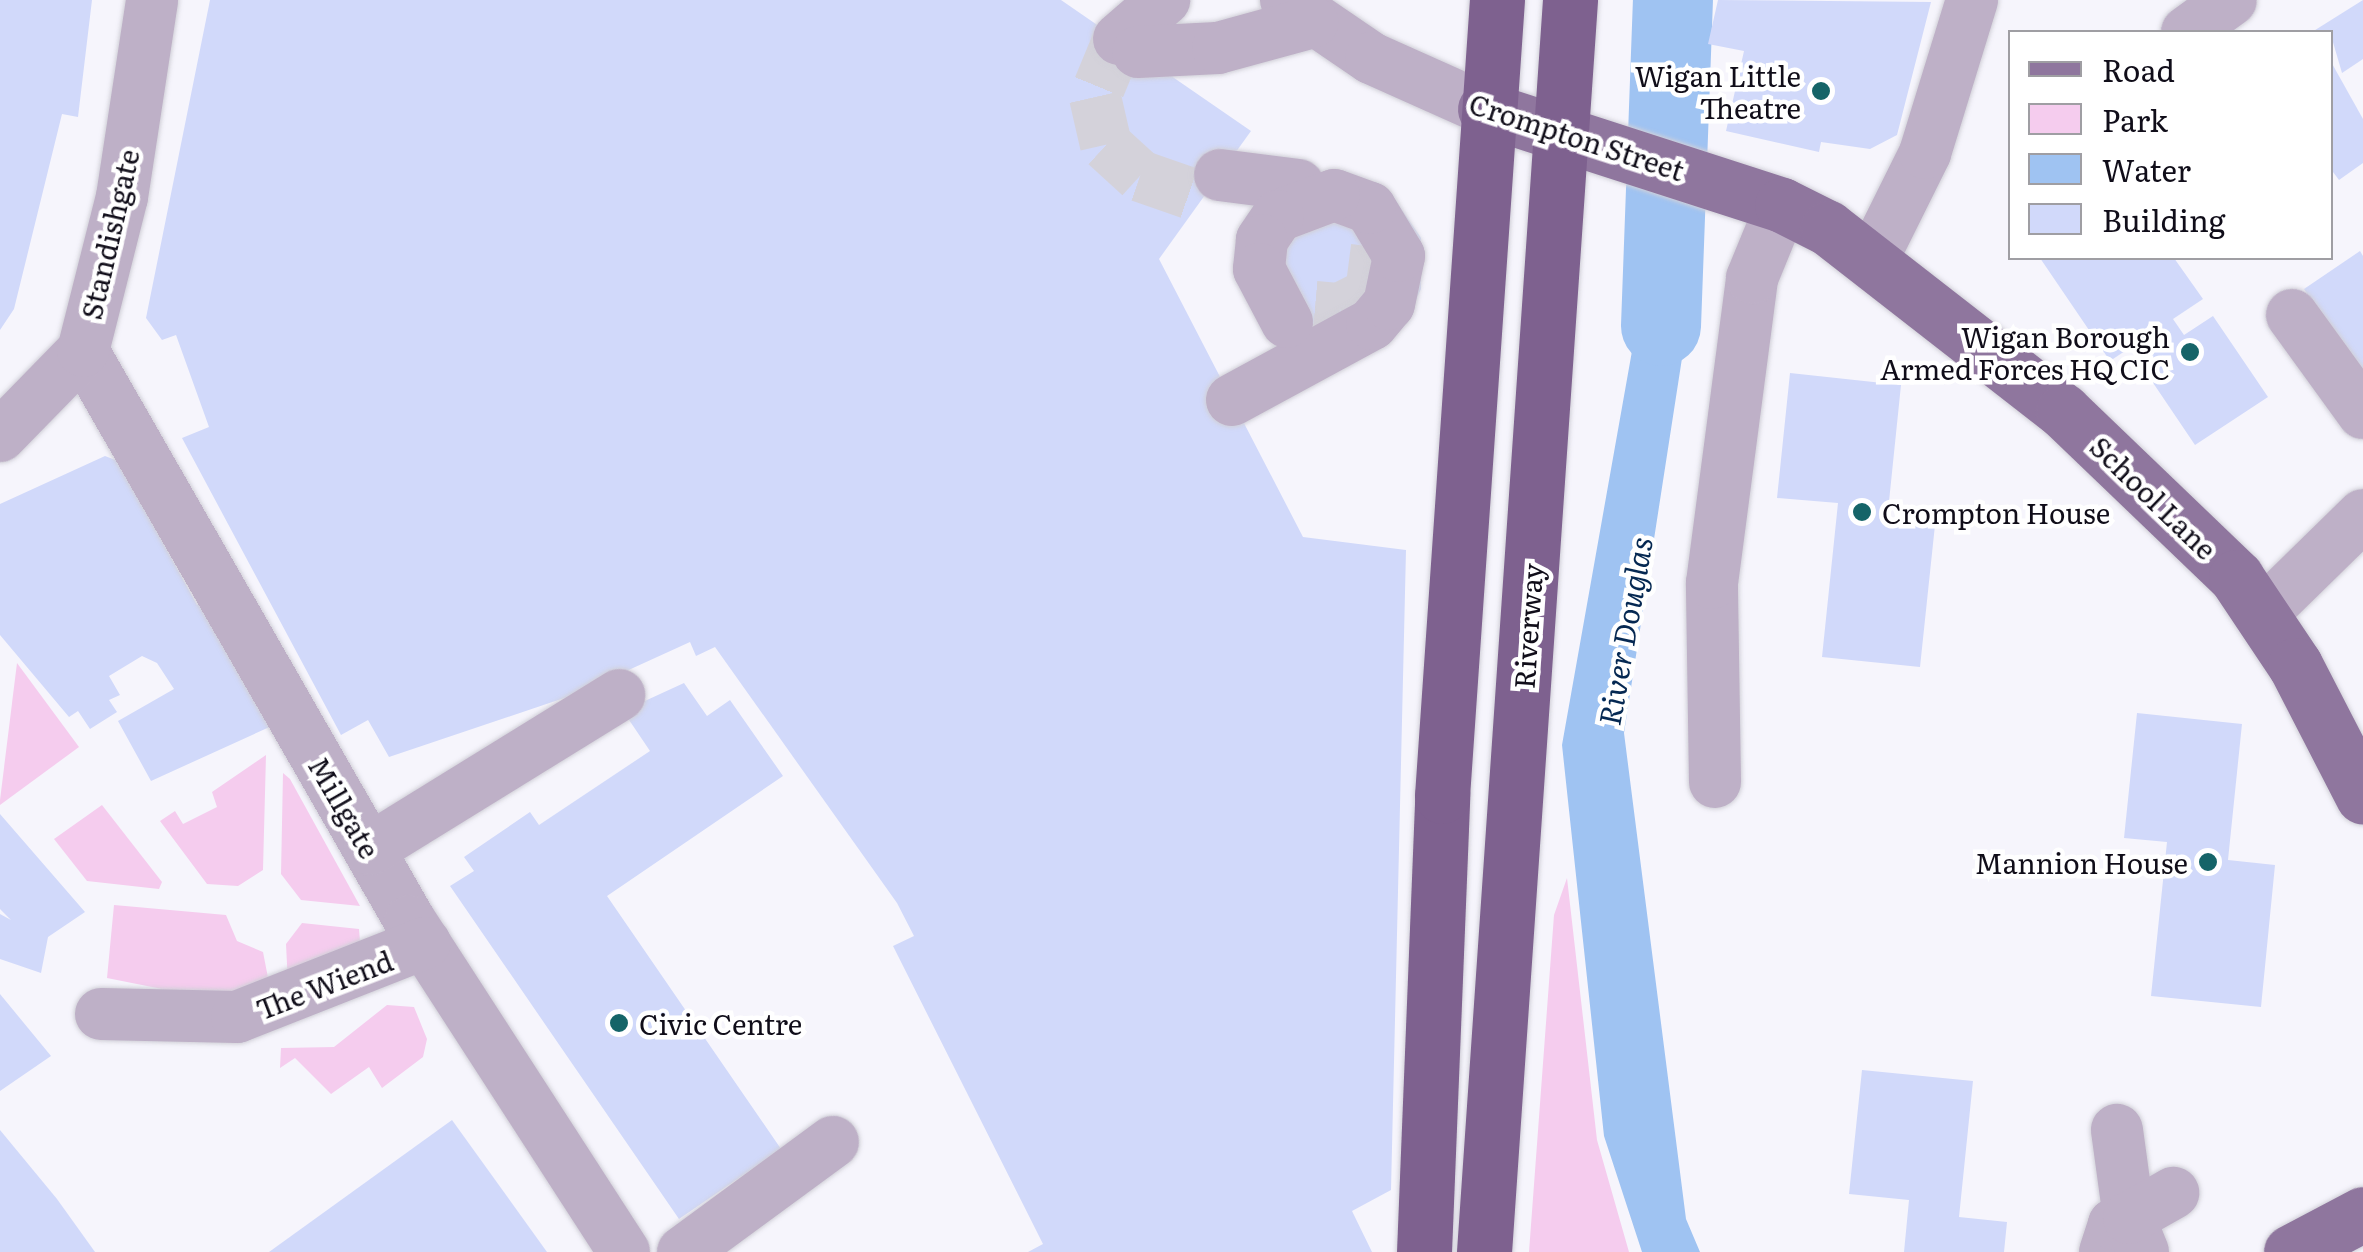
<!DOCTYPE html>
<style>
body{margin:0}
#map{position:relative;width:2363px;height:1252px;overflow:hidden;background:#f6f5fc;font-family:Literata,serif}
div>[style]{position:absolute}
[style*='--x']{left:calc(var(--x)*1px);top:calc(var(--y)*1px);width:calc(var(--w)*1px);rotate:calc(var(--a)*1deg)}
.green>*{inset:0;background:#f5ccee}
.water>*{inset:0;background:#9fc3f2}
.river>*{height:80px;margin:-40px;padding:0 40px;transform-origin:40px;border-radius:40px;background:#9fc3f2}
.building>*{inset:0;background:#d1d9fa}
.minor-tunnel>*{height:52px;margin-top:-26px;transform-origin:0;background:repeating-linear-gradient(90deg,#d4d2da 0 52px,transparent 0 78px)}
.roads{filter:drop-shadow(0 0 2px #d1d0d8) drop-shadow(0 0 2px #d1d0d8)}
.minor>*{height:52px;margin:-26px;padding:0 26px;transform-origin:26px;border-radius:26px;background:#beb0c7}
.major>*{height:55px;margin:-27.5px;padding:0 27.5px;transform-origin:27.5px;border-radius:27.5px;background:#8f769e}
.highway>*{height:55px;margin:-27.5px;padding:0 27.5px;transform-origin:27.5px;border-radius:27.5px;background:#7e618f}
.dots>*{width:28px;height:28px;translate:-50% -50%;box-sizing:border-box;border:5px solid #fff;border-radius:50%}
span{translate:-50% -50%;white-space:nowrap;text-align:center;line-height:1.15;-webkit-text-stroke:9px #fff;paint-order:stroke}
.poi-label{font-size:28px;color:#100d19}
.right{translate:-100% -50%;text-align:right}
.left{translate:0 -50%;text-align:left}
.street-label{font-size:28px;color:#100d19}
.water-label{font-size:30px;color:#052852;font-style:italic}
.legend{position:absolute;left:2008px;top:30px;width:325px;height:230px;box-sizing:border-box;background:#fff;border:2px solid #9f9ea3;margin:0;padding:12px 18px;list-style:none;font-size:30px;color:#100d19}
.legend li{display:flex;align-items:center;gap:20px;height:50px}
.legend b{width:50px;border:2px solid #9f9ea3}
</style>
<div id="map">
<div class="green">
<div style="clip-path:polygon(17px 663px,79px 747px,0 805px,0 800px)"></div>
<div style="clip-path:polygon(266px 755px,263px 870px,238px 886px,207px 884px,160px 821px,175px 811px,183px 824px,217px 807px,212px 792px)"></div>
<div style="clip-path:polygon(283px 773px,290px 779px,360px 906px,301px 900px,281px 874px)"></div>
<div style="clip-path:polygon(102px 805px,162px 882px,159px 889px,87px 881px,54px 839px)"></div>
<div style="clip-path:polygon(1567px 878px,1597px 1140px,1629px 1252px,1529px 1252px,1554px 915px)"></div>
<div style="clip-path:polygon(114px 905px,226px 915px,237px 941px,263px 952px,270px 988px,202px 997px,107px 978px)"></div>
<div style="clip-path:polygon(302px 923px,359px 929px,361px 955px,288px 984px,286px 944px)"></div>
<div style="clip-path:polygon(387px 1005px,414px 1007px,427px 1039px,423px 1057px,382px 1088px,369px 1067px,331px 1094px,295px 1058px,280px 1068px,281px 1048px,334px 1047px)"></div>
</div>
<div class="water">
<div style="clip-path:polygon(1655px 0,1682px 0,1688px 120px,1644px 109px)"></div>
<div style="clip-path:polygon(1656px 216px,1702px 229px,1624px 733px,1686px 1219px,1700px 1252px,1642px 1252px,1604px 1136px,1562px 745px)"></div>
</div>
<div class="river">
<div style="--x:1661;--y:326;--w:326;--a:-87.9"></div>
</div>
<div class="building">
<div style="clip-path:polygon(0 0,92px 0,78px 117px,62px 114px,14px 309px,0 330px)"></div>
<div style="clip-path:polygon(210px 0,1061px 0,1251px 131px,1159px 259px,1303px 537px,1406px 550px,1391px 1190px,1352px 1211px,1372px 1252px,1028px 1252px,1043px 1244px,893px 946px,914px 936px,897px 903px,715px 647px,696px 656px,690px 642px,576px 694px,389px 757px,368px 720px,341px 735px,182px 438px,209px 427px,176px 335px,162px 340px,146px 318px)"></div>
<div style="clip-path:polygon(1718px 0,1931px 2px,1897px 135px,1870px 149px,1821px 142px,1819px 152px,1726px 131px,1744px 51px,1708px 44px)"></div>
<div style="clip-path:polygon(2363px 0,2363px 59px,2342px 73px,2330px 32px,2312px 32px)"></div>
<div style="clip-path:polygon(2330px 60px,2363px 119px,2363px 163px,2339px 180px,2330px 168px)"></div>
<div style="clip-path:polygon(1392px 195px,1421px 238px,1421px 289px,1410px 312px,1321px 351px,1252px 237px)"></div>
<div style="clip-path:polygon(2360px 251px,2363px 256px,2363px 377px,2304px 289px)"></div>
<div style="clip-path:polygon(2040px 258px,2174px 258px,2203px 299px,2173px 319px,2184px 335px,2213px 316px,2268px 397px,2195px 445px,2141px 365px,2148px 361px,2137px 343px,2110px 361px)"></div>
<div style="clip-path:polygon(1790px 373px,1901px 385px,1887px 521px,1935px 525px,1920px 667px,1822px 657px,1838px 503px,1777px 498px)"></div>
<div style="clip-path:polygon(105px 456px,118px 461px,197px 605px,209px 602px,274px 725px,151px 781px,118px 721px,174px 689px,157px 663px,142px 656px,109px 676px,120px 695px,109px 700px,117px 712px,90px 729px,78px 711px,69px 717px,0 635px,0 504px)"></div>
<div style="clip-path:polygon(684px 683px,707px 716px,730px 700px,783px 776px,607px 896px,781px 1149px,679px 1219px,450px 886px,474px 871px,464px 857px,530px 812px,539px 825px,650px 751px,623px 711px)"></div>
<div style="clip-path:polygon(2137px 713px,2242px 724px,2228px 860px,2275px 865px,2261px 1007px,2151px 996px,2167px 842px,2124px 838px)"></div>
<div style="clip-path:polygon(0 814px,85px 912px,48px 937px,41px 973px,0 959px,0 914px,11px 920px,0 909px)"></div>
<div style="clip-path:polygon(0 994px,51px 1056px,0 1091px)"></div>
<div style="clip-path:polygon(1862px 1070px,1973px 1081px,1959px 1217px,2007px 1222px,2004px 1252px,1904px 1252px,1909px 1200px,1849px 1194px)"></div>
<div style="clip-path:polygon(452px 1120px,547px 1252px,269px 1252px)"></div>
<div style="clip-path:polygon(0 1130px,57px 1199px,95px 1252px,0 1252px)"></div>
</div>
<div class="minor-tunnel">
<div style="--x:1119;--y:39;--w:63;--a:112.5"></div>
<div style="--x:1095;--y:97;--w:49;--a:77.1"></div>
<div style="--x:1106;--y:145;--w:46;--a:42.4"></div>
<div style="--x:1140;--y:176;--w:67;--a:19.2"></div>
<div style="--x:1315;--y:307;--w:25;--a:5"></div>
<div style="--x:1340;--y:309;--w:35;--a:-27"></div>
<div style="--x:1371;--y:293;--w:46;--a:-82.6"></div>
</div>
<div class="roads">
<div class="minor">
<div style="--x:1286;--y:0;--w:103;--a:34.3"></div>
<div style="--x:1371;--y:58;--w:125;--a:24.1"></div>
<div style="--x:2187;--y:32;--w:54;--a:-36"></div>
<div style="--x:1119;--y:39;--w:60;--a:-40.9"></div>
<div style="--x:1138;--y:52;--w:80;--a:-2.9"></div>
<div style="--x:1218;--y:48;--w:98;--a:-15.3"></div>
<div style="--x:1220;--y:175;--w:79;--a:7.3"></div>
<div style="--x:1871;--y:262;--w:122;--a:-63.6"></div>
<div style="--x:1925;--y:153;--w:160;--a:-72.9"></div>
<div style="--x:2292;--y:315;--w:121;--a:54.1"></div>
<div style="--x:83;--y:351;--w:657;--a:60.16"></div>
<div style="--x:410;--y:921;--w:394;--a:57.1"></div>
<div style="--x:1232;--y:400;--w:159;--a:-28.5"></div>
<div style="--x:1372;--y:324;--w:26;--a:-50"></div>
<div style="--x:1389;--y:304;--w:49;--a:-78.2"></div>
<div style="--x:1399;--y:256;--w:56;--a:-121.1"></div>
<div style="--x:1370;--y:208;--w:38;--a:-160"></div>
<div style="--x:1334;--y:195;--w:60;--a:159.4"></div>
<div style="--x:1278;--y:216;--w:29;--a:124"></div>
<div style="--x:1262;--y:240;--w:29;--a:96"></div>
<div style="--x:1259;--y:269;--w:60;--a:62.2"></div>
<div style="--x:0;--y:436;--w:119;--a:-45.7"></div>
<div style="--x:83;--y:351;--w:159;--a:-75.8"></div>
<div style="--x:122;--y:197;--w:199;--a:-81.3"></div>
<div style="--x:2263;--y:613;--w:140;--a:-44.4"></div>
<div style="--x:1715;--y:782;--w:199;--a:-90.9"></div>
<div style="--x:1712;--y:583;--w:308;--a:-82.5"></div>
<div style="--x:1752;--y:278;--w:79;--a:-67.7"></div>
<div style="--x:370;--y:849;--w:293;--a:-31.7"></div>
<div style="--x:101;--y:1014;--w:136;--a:1.3"></div>
<div style="--x:237;--y:1017;--w:202;--a:-21.5"></div>
<div style="--x:683;--y:1252;--w:186;--a:-36.3"></div>
<div style="--x:2105;--y:1252;--w:29;--a:-72"></div>
<div style="--x:2114;--y:1224;--w:16;--a:-22"></div>
<div style="--x:2129;--y:1218;--w:89;--a:-97.8"></div>
<div style="--x:2143;--y:1252;--w:37;--a:-112"></div>
<div style="--x:2129;--y:1218;--w:51;--a:-29.6"></div>
</div>
<div class="major">
<div style="--x:1485;--y:109;--w:312;--a:17.9"></div>
<div style="--x:1782;--y:205;--w:51;--a:26.6"></div>
<div style="--x:1828;--y:228;--w:298;--a:37.9"></div>
<div style="--x:2063;--y:411;--w:240;--a:43.8"></div>
<div style="--x:2236;--y:577;--w:106;--a:56.2"></div>
<div style="--x:2295;--y:665;--w:148;--a:62.7"></div>
<div style="--x:2291;--y:1252;--w:81;--a:-27.8"></div>
</div>
<div class="highway">
<div style="--x:1424;--y:1252;--w:456;--a:-87.7"></div>
<div style="--x:1442;--y:796;--w:798;--a:-86.05"></div>
<div style="--x:1484;--y:1252;--w:1255;--a:-86.07"></div>
</div>
</div>
<div class="dots">
<div style="left:1821px;top:91px;background:#156468"></div>
<div style="left:2190px;top:352px;background:#156468"></div>
<div style="left:1862px;top:512px;background:#156468"></div>
<div style="left:2208px;top:862px;background:#156468"></div>
<div style="left:619px;top:1023px;background:#156468"></div>
</div>
<div class="poi-label">
<span class="right" style="left:1801px;top:91px">Wigan Little<br>Theatre</span>
<span class="right" style="left:2170px;top:352px">Wigan Borough<br>Armed Forces HQ CIC</span>
<span class="left" style="left:1882px;top:512px">Crompton House</span>
<span class="right" style="left:2188px;top:862px">Mannion House</span>
<span class="left" style="left:639px;top:1023px">Civic Centre</span>
</div>
<div class="street-label">
<span style="left:1577px;top:136px;rotate:18deg">Crompton Street</span>
<span style="left:109px;top:234px;rotate:-77deg">Standishgate</span>
<span style="left:2154px;top:497px;rotate:44deg">School Lane</span>
<span style="left:1527px;top:626px;rotate:-86deg">Riverway</span>
<span style="left:345px;top:807px;rotate:60deg">Millgate</span>
<span style="left:324px;top:984px;rotate:-21deg">The Wiend</span>
</div>
<div class="water-label">
<span style="left:1624px;top:631px;rotate:-80deg">River Douglas</span>
</div>
<ul class="legend">
<li><b style="height:12px;background:#8f769e"></b>Road</li>
<li><b style="height:28px;background:#f5ccee"></b>Park</li>
<li><b style="height:28px;background:#9fc3f2"></b>Water</li>
<li><b style="height:28px;background:#d1d9fa"></b>Building</li>
</ul>
</div>
